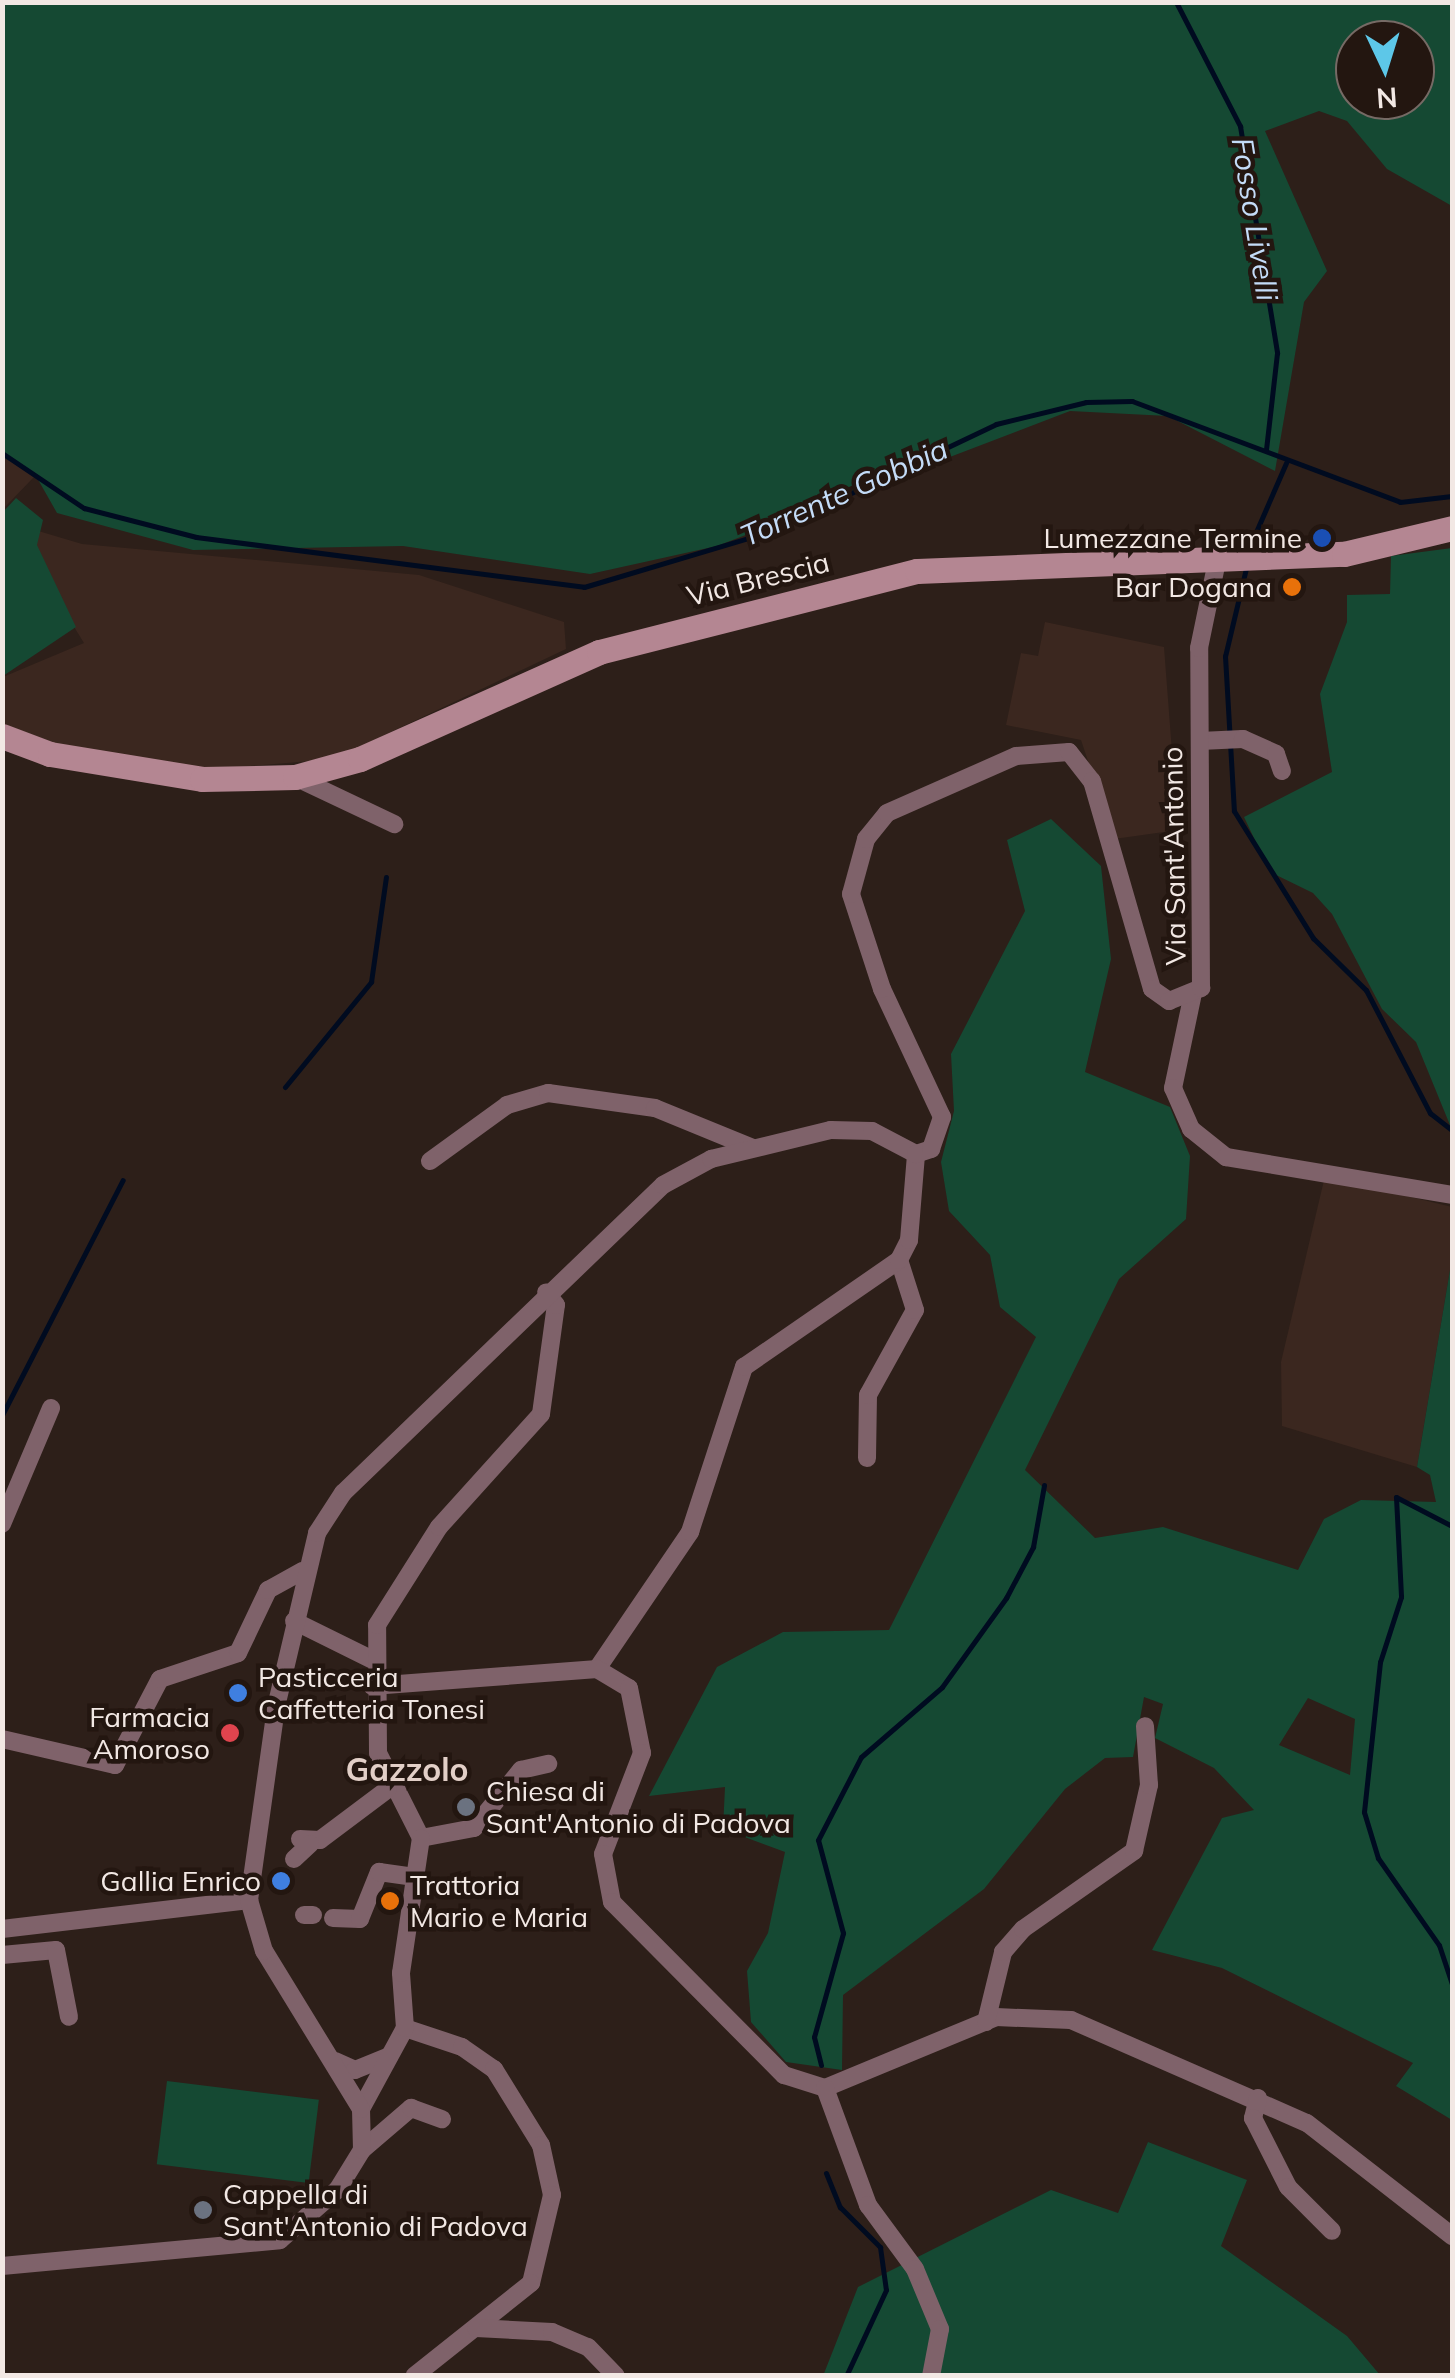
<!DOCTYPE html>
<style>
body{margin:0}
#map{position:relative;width:1455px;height:2378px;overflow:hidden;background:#2d1f19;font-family:Mulish,sans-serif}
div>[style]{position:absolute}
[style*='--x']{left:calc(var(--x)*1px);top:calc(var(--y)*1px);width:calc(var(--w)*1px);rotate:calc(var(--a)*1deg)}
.built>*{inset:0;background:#3b271f}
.green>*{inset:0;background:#154933;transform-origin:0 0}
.stream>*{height:5px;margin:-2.5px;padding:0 2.5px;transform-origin:2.5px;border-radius:2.5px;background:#000b20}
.street>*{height:18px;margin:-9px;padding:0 9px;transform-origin:9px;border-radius:9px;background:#7f626a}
.secondary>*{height:25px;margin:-12.5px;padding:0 12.5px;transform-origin:12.5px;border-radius:12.5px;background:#b48692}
.dots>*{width:28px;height:28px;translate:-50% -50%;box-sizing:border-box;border:5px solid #231610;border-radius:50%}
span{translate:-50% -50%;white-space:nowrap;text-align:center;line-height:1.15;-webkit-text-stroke:9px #231610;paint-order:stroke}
.poi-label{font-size:28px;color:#f2e8e4}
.right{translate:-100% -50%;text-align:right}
.left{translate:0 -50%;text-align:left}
.street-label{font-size:28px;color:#f2e8e4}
.water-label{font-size:30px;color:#c4dcf8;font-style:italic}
.quarter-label{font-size:32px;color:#e2cfc7;font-weight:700}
.frame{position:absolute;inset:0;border:5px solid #f2e8e4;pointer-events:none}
.north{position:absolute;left:1335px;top:20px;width:100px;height:100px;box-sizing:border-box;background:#231610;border:2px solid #766a65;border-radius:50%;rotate:176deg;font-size:28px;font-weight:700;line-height:40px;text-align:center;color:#f2e8e4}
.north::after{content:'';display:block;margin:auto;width:35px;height:45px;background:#5dc7e8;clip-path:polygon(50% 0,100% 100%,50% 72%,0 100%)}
</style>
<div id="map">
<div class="built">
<div style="clip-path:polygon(3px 456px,34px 477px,3px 509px)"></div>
<div style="clip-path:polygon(35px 530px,82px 544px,419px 575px,564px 622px,566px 649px,334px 759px,204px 770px,63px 746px,3px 724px,3px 677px,84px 643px,24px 546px)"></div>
<div style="clip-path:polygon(1045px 622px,1164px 647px,1178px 830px,1114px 839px,1081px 740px,1006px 725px,1021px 653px,1038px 656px)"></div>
<div style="clip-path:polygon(1325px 1176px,1452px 1207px,1452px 1258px,1417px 1467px,1282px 1426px,1281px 1362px)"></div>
</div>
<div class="green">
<div style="clip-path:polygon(evenodd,3px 2px,1452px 3px,1452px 206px,1387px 169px,1347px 121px,1319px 111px,1265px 131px,1327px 271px,1304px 302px,1275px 471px,1168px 416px,1070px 411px,717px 546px,590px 574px,403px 546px,193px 550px,57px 513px,36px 476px,3px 457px,3px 2px,1355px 40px,1415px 40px,1415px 100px,1355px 100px,1355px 40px)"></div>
<div style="clip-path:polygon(16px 498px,43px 520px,37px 545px,76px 627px,3px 676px,3px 512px)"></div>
<div style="clip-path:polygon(1452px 548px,1452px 1130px,1416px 1042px,1382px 1009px,1332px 914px,1313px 893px,1270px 872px,1244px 817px,1332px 772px,1320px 694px,1347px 622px,1347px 595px,1390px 594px,1391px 556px)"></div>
<div style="clip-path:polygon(evenodd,1051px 819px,1101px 866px,1111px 959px,1085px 1072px,1170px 1107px,1190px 1156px,1186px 1219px,1119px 1279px,1025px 1470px,1095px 1538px,1163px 1527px,1298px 1570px,1324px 1519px,1361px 1500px,1436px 1502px,1430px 1475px,1417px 1467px,1452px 1258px,1452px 2120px,1396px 2086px,1413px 2063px,1222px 1968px,1152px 1950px,1222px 1818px,1254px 1810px,1214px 1768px,1155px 1738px,1163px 1704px,1144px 1697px,1133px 1757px,1105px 1758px,1065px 1789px,984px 1889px,843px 1995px,842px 2070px,786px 2062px,751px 2022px,747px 1971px,768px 1933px,785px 1852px,723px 1829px,725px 1787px,649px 1796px,717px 1667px,783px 1632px,889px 1630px,1036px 1337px,1000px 1307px,990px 1255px,949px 1211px,941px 1162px,954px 1111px,951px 1054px,1025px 911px,1007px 840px,1051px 819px,1308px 1698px,1355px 1719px,1350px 1775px,1279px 1745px,1308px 1698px)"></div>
<div style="left:167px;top:2081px;width:153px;height:84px;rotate:7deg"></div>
<div style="clip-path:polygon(1148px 2142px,1247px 2180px,1221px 2246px,1347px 2336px,1380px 2375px,823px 2376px,858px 2287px,1051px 2190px,1118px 2213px)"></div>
</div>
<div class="stream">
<div style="--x:1176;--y:2;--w:140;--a:62.7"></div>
<div style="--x:1240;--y:126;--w:230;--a:80.7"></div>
<div style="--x:1277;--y:353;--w:97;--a:96.5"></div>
<div style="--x:2;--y:453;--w:99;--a:33.9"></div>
<div style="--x:84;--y:508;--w:116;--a:14.5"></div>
<div style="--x:196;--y:537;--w:391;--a:7.3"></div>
<div style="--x:584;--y:587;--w:193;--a:-16.6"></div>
<div style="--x:769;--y:532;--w:251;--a:-25.4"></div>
<div style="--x:996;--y:424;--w:93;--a:-13.7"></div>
<div style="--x:1086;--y:402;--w:46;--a:-1.2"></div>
<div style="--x:1132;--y:401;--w:286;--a:20.6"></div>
<div style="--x:1400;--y:502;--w:52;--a:-6.6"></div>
<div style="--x:1249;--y:548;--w:93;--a:-66.5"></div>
<div style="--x:1247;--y:564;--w:95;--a:103.4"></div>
<div style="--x:1225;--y:656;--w:155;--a:86.7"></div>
<div style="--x:1234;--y:811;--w:150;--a:58.1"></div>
<div style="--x:1313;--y:938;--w:74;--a:44.5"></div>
<div style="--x:1366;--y:990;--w:139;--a:62.5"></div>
<div style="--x:1430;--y:1113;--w:28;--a:38"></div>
<div style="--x:285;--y:1087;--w:136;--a:-50.7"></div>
<div style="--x:371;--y:982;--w:106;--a:-81.9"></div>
<div style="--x:2;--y:1415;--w:264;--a:-62.8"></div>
<div style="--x:1396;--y:1497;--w:100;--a:87.1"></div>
<div style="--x:1401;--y:1597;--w:68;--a:107.9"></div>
<div style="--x:1380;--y:1662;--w:151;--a:96.1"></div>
<div style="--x:1364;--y:1812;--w:48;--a:73.1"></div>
<div style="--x:1378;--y:1858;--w:106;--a:55"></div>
<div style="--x:1439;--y:1945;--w:41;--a:71.6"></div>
<div style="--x:1396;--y:1497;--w:63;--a:27.4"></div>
<div style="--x:821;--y:2065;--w:29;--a:-104"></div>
<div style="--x:814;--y:2037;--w:108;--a:-74.4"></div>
<div style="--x:843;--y:1933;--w:96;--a:-105"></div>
<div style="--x:818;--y:1840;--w:93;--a:-62.6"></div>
<div style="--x:861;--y:1757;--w:107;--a:-40.8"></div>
<div style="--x:942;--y:1687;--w:110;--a:-54.3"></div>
<div style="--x:1006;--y:1598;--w:58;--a:-62.1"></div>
<div style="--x:1033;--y:1547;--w:63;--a:-79.9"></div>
<div style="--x:826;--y:2173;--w:37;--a:68"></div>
<div style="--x:840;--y:2207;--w:57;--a:45"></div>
<div style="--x:880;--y:2247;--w:43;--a:82.1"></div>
<div style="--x:886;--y:2290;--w:95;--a:114.9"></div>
</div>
<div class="street">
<div style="--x:1200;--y:741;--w:43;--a:-2.7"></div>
<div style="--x:1243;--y:739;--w:36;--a:24"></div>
<div style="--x:1276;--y:754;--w:18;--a:71"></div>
<div style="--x:295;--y:777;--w:110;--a:25.4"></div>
<div style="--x:1192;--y:998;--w:92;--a:101.9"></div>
<div style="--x:1173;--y:1088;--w:45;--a:66.3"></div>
<div style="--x:1191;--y:1129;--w:45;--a:38.7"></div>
<div style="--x:1226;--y:1157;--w:229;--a:9.5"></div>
<div style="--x:430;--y:1161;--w:95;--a:-36"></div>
<div style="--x:507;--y:1105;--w:43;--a:-16.3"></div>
<div style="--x:548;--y:1093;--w:108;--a:8"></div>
<div style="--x:655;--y:1108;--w:106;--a:22.2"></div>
<div style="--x:867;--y:1458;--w:63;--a:-89.1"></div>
<div style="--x:868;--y:1395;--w:97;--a:-61.1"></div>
<div style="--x:915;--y:1310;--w:52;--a:-107.7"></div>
<div style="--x:2;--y:1524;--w:126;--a:-67.1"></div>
<div style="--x:294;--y:1621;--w:86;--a:26.3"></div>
<div style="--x:597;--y:1669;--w:166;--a:-55.8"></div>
<div style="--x:690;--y:1532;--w:174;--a:-71.9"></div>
<div style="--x:744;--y:1367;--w:188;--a:-34.6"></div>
<div style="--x:899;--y:1260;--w:22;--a:-63"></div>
<div style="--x:909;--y:1240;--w:86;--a:-85.3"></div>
<div style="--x:372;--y:1686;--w:226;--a:-4.3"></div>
<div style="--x:597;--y:1669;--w:37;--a:31"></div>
<div style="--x:629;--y:1688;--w:66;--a:78.7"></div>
<div style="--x:642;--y:1753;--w:108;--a:111.1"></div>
<div style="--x:603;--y:1854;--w:49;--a:79.4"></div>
<div style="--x:612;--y:1902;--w:244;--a:45.2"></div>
<div style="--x:784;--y:2075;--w:43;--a:17.6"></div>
<div style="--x:825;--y:2088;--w:185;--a:-22.5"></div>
<div style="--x:996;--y:2017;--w:75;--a:2.3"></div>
<div style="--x:1071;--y:2020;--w:257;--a:23.6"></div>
<div style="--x:1307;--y:2123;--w:184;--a:37.9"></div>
<div style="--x:2;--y:1739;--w:116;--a:13"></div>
<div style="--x:115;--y:1765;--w:97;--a:-62.4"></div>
<div style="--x:160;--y:1679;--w:82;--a:-18.4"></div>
<div style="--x:238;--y:1653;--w:70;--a:-64.5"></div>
<div style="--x:268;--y:1590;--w:39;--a:-29"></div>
<div style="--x:421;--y:1838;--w:95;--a:-116.8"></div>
<div style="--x:378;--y:1753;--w:128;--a:-90.4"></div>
<div style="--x:377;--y:1625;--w:116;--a:-57.7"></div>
<div style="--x:439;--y:1527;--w:152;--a:-47.9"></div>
<div style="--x:541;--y:1414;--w:110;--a:-82.2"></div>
<div style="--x:556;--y:1305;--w:16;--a:-128"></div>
<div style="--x:421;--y:1838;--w:54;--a:-10.7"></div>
<div style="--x:474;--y:1828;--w:75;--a:-51"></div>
<div style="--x:521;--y:1770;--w:28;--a:-13"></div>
<div style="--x:300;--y:1839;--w:20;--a:3"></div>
<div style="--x:320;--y:1840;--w:85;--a:-36.9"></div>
<div style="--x:294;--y:1859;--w:22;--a:-43"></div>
<div style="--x:304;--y:1915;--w:9;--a:0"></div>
<div style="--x:333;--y:1918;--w:27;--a:2"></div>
<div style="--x:360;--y:1919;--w:51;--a:-68"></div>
<div style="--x:379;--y:1872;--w:36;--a:8"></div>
<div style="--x:2;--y:1929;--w:249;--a:-6.7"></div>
<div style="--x:249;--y:1900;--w:195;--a:-82"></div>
<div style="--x:276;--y:1707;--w:179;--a:-76.7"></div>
<div style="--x:317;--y:1533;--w:48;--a:-57"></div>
<div style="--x:343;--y:1493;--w:444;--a:-43.9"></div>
<div style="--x:663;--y:1185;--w:55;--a:-28.4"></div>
<div style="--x:711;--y:1159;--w:123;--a:-13.6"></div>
<div style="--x:831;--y:1130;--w:41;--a:1.4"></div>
<div style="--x:872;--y:1131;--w:50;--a:27.6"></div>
<div style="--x:916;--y:1154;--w:16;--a:-18"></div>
<div style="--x:931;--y:1149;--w:34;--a:-71"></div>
<div style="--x:942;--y:1117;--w:141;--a:-115.1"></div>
<div style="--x:882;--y:989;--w:100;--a:-108.1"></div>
<div style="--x:851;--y:894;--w:57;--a:-74.7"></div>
<div style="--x:866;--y:839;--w:33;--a:-51"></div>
<div style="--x:887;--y:813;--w:141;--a:-23.8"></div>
<div style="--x:1016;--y:756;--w:53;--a:-4.3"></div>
<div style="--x:1069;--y:752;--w:37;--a:52"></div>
<div style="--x:1092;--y:781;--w:216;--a:73.9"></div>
<div style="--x:1152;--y:989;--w:21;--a:35"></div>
<div style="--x:1169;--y:1001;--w:35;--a:-22"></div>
<div style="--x:1201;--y:988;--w:340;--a:-90.3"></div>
<div style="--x:1199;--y:648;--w:89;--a:-78.3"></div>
<div style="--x:2;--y:1955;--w:54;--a:-5.3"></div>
<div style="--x:56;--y:1950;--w:68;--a:79"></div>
<div style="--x:986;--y:2022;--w:72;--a:-76.3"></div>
<div style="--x:1003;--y:1952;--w:30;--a:-49"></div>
<div style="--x:1023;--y:1929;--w:136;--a:-35.1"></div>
<div style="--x:1134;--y:1851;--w:68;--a:-77.2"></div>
<div style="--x:1149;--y:1785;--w:59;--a:-93.9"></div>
<div style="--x:405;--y:2028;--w:60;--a:18.4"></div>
<div style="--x:462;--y:2047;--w:39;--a:35"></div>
<div style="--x:494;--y:2069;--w:89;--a:58.3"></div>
<div style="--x:541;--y:2145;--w:51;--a:77.6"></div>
<div style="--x:552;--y:2195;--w:90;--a:103.4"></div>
<div style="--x:531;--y:2283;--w:149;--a:141.5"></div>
<div style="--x:335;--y:2061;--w:22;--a:24"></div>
<div style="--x:355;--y:2070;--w:37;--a:-22"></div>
<div style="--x:825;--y:2088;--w:125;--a:69.8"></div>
<div style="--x:868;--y:2205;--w:79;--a:53.7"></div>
<div style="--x:915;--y:2269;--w:65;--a:67.4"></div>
<div style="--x:940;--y:2329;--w:48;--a:100.8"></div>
<div style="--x:1258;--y:2098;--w:21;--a:104"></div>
<div style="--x:1253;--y:2118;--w:77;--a:63.1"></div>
<div style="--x:1288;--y:2187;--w:62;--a:45"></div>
<div style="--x:361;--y:2109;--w:92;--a:-61.5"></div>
<div style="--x:405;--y:2028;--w:55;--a:-94.2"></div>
<div style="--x:401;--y:1973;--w:136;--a:-81.6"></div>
<div style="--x:362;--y:2150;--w:65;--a:-40.6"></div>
<div style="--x:411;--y:2108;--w:33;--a:20"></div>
<div style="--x:2;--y:2266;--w:279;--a:-5.3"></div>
<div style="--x:280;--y:2240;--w:77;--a:-41.3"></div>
<div style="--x:338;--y:2189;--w:46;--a:-58.4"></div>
<div style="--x:362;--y:2150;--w:41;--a:-91.4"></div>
<div style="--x:361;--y:2109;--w:185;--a:-121.5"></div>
<div style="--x:264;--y:1951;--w:53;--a:-106.4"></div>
<div style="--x:476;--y:2328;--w:76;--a:3"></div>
<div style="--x:552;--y:2332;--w:39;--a:23"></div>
<div style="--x:588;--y:2347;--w:40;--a:46"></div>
</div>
<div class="secondary">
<div style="--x:2;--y:736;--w:51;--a:20.6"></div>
<div style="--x:50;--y:754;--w:154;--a:9.3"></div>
<div style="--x:202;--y:779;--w:93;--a:-1.2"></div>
<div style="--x:295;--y:777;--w:67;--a:-15.5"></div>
<div style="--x:360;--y:759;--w:262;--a:-24.1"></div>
<div style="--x:599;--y:652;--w:328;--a:-14.3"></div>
<div style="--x:917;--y:571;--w:427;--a:-2.3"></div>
<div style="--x:1344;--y:554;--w:111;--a:-13.5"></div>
</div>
<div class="dots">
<div style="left:1322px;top:538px;background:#1a4fb4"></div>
<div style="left:1292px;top:587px;background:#e8710a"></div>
<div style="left:238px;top:1693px;background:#3f7fe0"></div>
<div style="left:230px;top:1733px;background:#e0444e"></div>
<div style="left:466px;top:1807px;background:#6b7280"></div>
<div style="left:281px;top:1881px;background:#3f7fe0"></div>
<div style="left:390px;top:1901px;background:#e8710a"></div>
<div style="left:203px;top:2210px;background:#6b7280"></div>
</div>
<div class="poi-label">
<span class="right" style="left:1302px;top:538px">Lumezzane Termine</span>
<span class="right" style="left:1272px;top:587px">Bar Dogana</span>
<span class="left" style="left:258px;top:1693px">Pasticceria<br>Caffetteria Tonesi</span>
<span class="right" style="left:210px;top:1733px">Farmacia<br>Amoroso</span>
<span class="left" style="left:486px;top:1807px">Chiesa di<br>Sant'Antonio di Padova</span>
<span class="right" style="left:261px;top:1881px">Gallia Enrico</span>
<span class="left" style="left:410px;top:1901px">Trattoria<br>Mario e Maria</span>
<span class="left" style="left:223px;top:2210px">Cappella di<br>Sant'Antonio di Padova</span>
</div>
<div class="street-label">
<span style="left:758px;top:579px;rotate:-14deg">Via Brescia</span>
<span style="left:1174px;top:856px;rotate:-91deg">Via Sant'Antonio</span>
</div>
<div class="water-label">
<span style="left:1255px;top:219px;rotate:81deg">Fosso Livelli</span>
<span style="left:844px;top:492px;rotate:-24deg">Torrente Gobbia</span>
</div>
<div class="quarter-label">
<span style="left:407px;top:1769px">Gazzolo</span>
</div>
<div class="frame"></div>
<div class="north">N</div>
</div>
